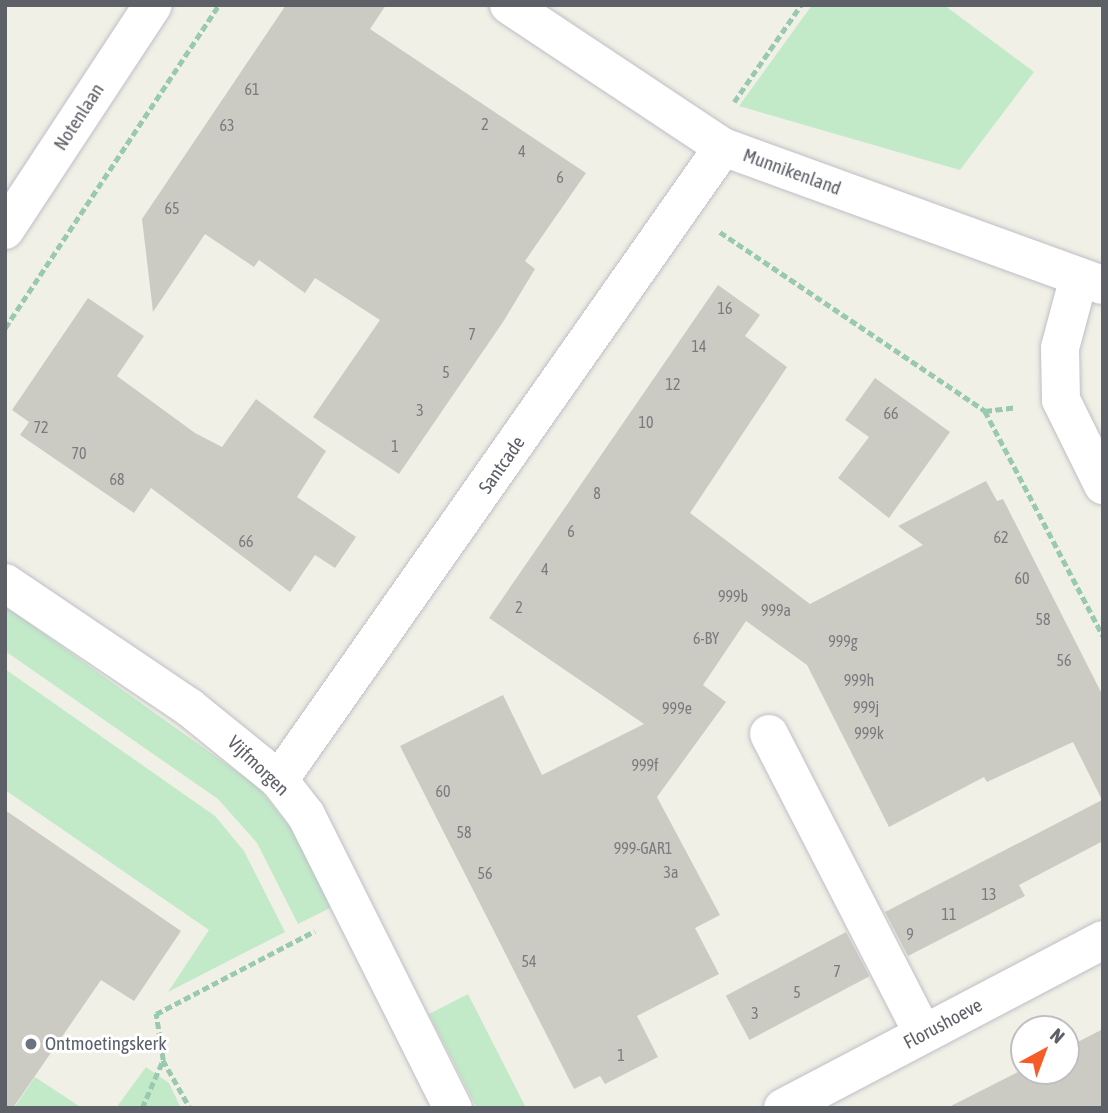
<!DOCTYPE html>
<style>
body{margin:0}
#map{position:relative;width:1108px;height:1113px;overflow:hidden;background:#f1f0e6;font-family:"Asap Condensed",sans-serif}
div>[style]{position:absolute}
[style*='--x']{left:calc(var(--x)*1px);top:calc(var(--y)*1px);width:calc(var(--w)*1px);rotate:calc(var(--a)*1deg)}
.green>*{inset:0;background:#c2eac9}
.building>*{inset:0;background:#cccbc3;transform-origin:0 0}
.path>*{height:4.5px;margin-top:-2.25px;transform-origin:0;background:repeating-linear-gradient(90deg,#99c9af 0 7px,transparent 0 10.5px)}
.roads{filter:drop-shadow(0 0 2px #bebfc6) drop-shadow(0 0 2px #bebfc6)}
.minor>*{height:38px;margin:-19px;padding:0 19px;transform-origin:19px;border-radius:19px;background:#fff}
.dots>*{width:19px;height:19px;translate:-50% -50%;box-sizing:border-box;border:4px solid #fff;border-radius:50%}
span{translate:-50% -50%;white-space:nowrap;text-align:center;line-height:1.15;-webkit-text-stroke:6px #fff;paint-order:stroke}
.number-label{font-size:16px;color:#7a7b7f}
.number-label span{-webkit-text-stroke-width:0}
.street-label{font-size:19px;color:#5e6068}
.worship-label{font-size:19px;color:#5b616d}
.left{translate:0 -50%;text-align:left}
.frame{position:absolute;inset:0;border:7px solid #5e6068;pointer-events:none}
.north{position:absolute;left:1010px;top:1015px;width:70px;height:70px;box-sizing:border-box;background:#fff;border:2px solid #bfbfc3;border-radius:50%;rotate:41deg;font-size:19px;font-weight:700;line-height:28px;text-align:center;color:#5e6068}
.north::after{content:'';display:block;margin:auto;width:24px;height:32px;background:#f55c28;clip-path:polygon(50% 0,100% 100%,50% 72%,0 100%)}
</style>
<div id="map">
<div class="green">
<div style="clip-path:polygon(812px 5px,944px 5px,1034px 72px,960px 170px,739px 106px)"></div>
<div style="clip-path:polygon(5px 606px,257px 786px,292px 830px,332px 907px,298px 924px,257px 843px,218px 799px,5px 651px)"></div>
<div style="clip-path:polygon(5px 669px,215px 816px,244px 851px,285px 932px,168px 992px,209px 930px,5px 790px)"></div>
<div style="clip-path:polygon(468px 994px,526px 1108px,477px 1108px,429px 1014px)"></div>
<div style="clip-path:polygon(146px 1067px,169px 1083px,181px 1108px,116px 1108px)"></div>
<div style="clip-path:polygon(35px 1077px,82px 1108px,14px 1108px)"></div>
</div>
<div class="building">
<div style="clip-path:polygon(286px 5px,386px 5px,370px 29px,586px 173px,525px 261px,535px 269px,503px 322px,399px 474px,313px 417px,380px 320px,315px 278px,305px 293px,259px 260px,254px 267px,205px 234px,153px 312px,142px 219px)"></div>
<div style="clip-path:polygon(718px 285px,760px 315px,745px 336px,787px 367px,690px 513px,810px 604px,923px 545px,898px 526px,986px 481px,997px 501px,1003px 499px,1103px 696px,1103px 841px,1019px 885px,1025px 896px,908px 956px,885px 912px,1102px 800px,1073px 742px,987px 782px,984px 777px,889px 827px,807px 665px,746px 621px,703px 685px,726px 702px,657px 797px,720px 915px,695px 928px,719px 974px,637px 1016px,658px 1057px,605px 1084px,600px 1076px,574px 1089px,400px 746px,503px 695px,542px 775px,644px 724px,489px 618px)"></div>
<div style="clip-path:polygon(88px 298px,144px 336px,117px 376px,195px 433px,222px 447px,256px 399px,326px 451px,297px 497px,356px 537px,335px 568px,315px 555px,290px 592px,151px 488px,134px 513px,20px 435px,29px 422px,12px 410px)"></div>
<div style="clip-path:polygon(875px 378px,950px 432px,889px 518px,838px 478px,869px 437px,845px 420px)"></div>
<div style="clip-path:polygon(5px 810px,181px 931px,134px 1001px,101px 980px,13px 1108px,5px 1108px)"></div>
<div style="left:846px;top:932px;width:50px;height:136px;rotate:62deg"></div>
<div style="clip-path:polygon(1103px 1029px,1103px 1108px,947px 1108px,1024px 1069px,1066px 1071px,1066px 1048px)"></div>
</div>
<div class="path">
<div style="--x:734;--y:102;--w:118;--a:-55.4"></div>
<div style="--x:720;--y:232;--w:320;--a:34"></div>
<div style="--x:985;--y:411;--w:254;--a:62.3"></div>
<div style="--x:5;--y:328;--w:387;--a:-56.5"></div>
<div style="--x:985;--y:411;--w:31;--a:-7"></div>
<div style="--x:163;--y:1060;--w:55;--a:60.6"></div>
<div style="--x:142;--y:1108;--w:52;--a:-66.4"></div>
<div style="--x:163;--y:1060;--w:47;--a:-98.7"></div>
<div style="--x:156;--y:1014;--w:179;--a:-27.6"></div>
</div>
<div class="roads">
<div class="minor">
<div style="--x:509;--y:5;--w:257;--a:33.6"></div>
<div style="--x:723;--y:147;--w:404;--a:20"></div>
<div style="--x:5;--y:230;--w:269;--a:-56.7"></div>
<div style="--x:1079;--y:277;--w:73;--a:105"></div>
<div style="--x:1060;--y:348;--w:52;--a:88.9"></div>
<div style="--x:1061;--y:400;--w:95;--a:63.7"></div>
<div style="--x:5;--y:583;--w:222;--a:34"></div>
<div style="--x:189;--y:707;--w:116;--a:39"></div>
<div style="--x:279;--y:780;--w:44;--a:52.4"></div>
<div style="--x:306;--y:815;--w:328;--a:63.4"></div>
<div style="--x:769;--y:734;--w:337;--a:62.8"></div>
<div style="--x:279;--y:780;--w:773;--a:-54.95"></div>
<div style="--x:783;--y:1108;--w:361;--a:-27.7"></div>
</div>
</div>
<div class="dots">
<div style="left:31px;top:1044px;background:#6b7280"></div>
</div>
<div class="number-label">
<span style="left:252px;top:89px">61</span>
<span style="left:485px;top:124px">2</span>
<span style="left:227px;top:125px">63</span>
<span style="left:522px;top:151px">4</span>
<span style="left:560px;top:177px">6</span>
<span style="left:172px;top:208px">65</span>
<span style="left:725px;top:308px">16</span>
<span style="left:472px;top:334px">7</span>
<span style="left:699px;top:346px">14</span>
<span style="left:446px;top:372px">5</span>
<span style="left:673px;top:384px">12</span>
<span style="left:420px;top:410px">3</span>
<span style="left:891px;top:413px">66</span>
<span style="left:646px;top:422px">10</span>
<span style="left:41px;top:427px">72</span>
<span style="left:395px;top:446px">1</span>
<span style="left:79px;top:453px">70</span>
<span style="left:117px;top:479px">68</span>
<span style="left:597px;top:493px">8</span>
<span style="left:571px;top:531px">6</span>
<span style="left:1001px;top:537px">62</span>
<span style="left:246px;top:541px">66</span>
<span style="left:545px;top:569px">4</span>
<span style="left:1022px;top:578px">60</span>
<span style="left:733px;top:596px">999b</span>
<span style="left:519px;top:607px">2</span>
<span style="left:776px;top:610px">999a</span>
<span style="left:1043px;top:619px">58</span>
<span style="left:706px;top:638px">6-BY</span>
<span style="left:843px;top:641px">999g</span>
<span style="left:1064px;top:660px">56</span>
<span style="left:859px;top:680px">999h</span>
<span style="left:866px;top:707px">999j</span>
<span style="left:677px;top:708px">999e</span>
<span style="left:869px;top:733px">999k</span>
<span style="left:645px;top:765px">999f</span>
<span style="left:443px;top:791px">60</span>
<span style="left:464px;top:832px">58</span>
<span style="left:643px;top:848px">999-GAR1</span>
<span style="left:671px;top:872px">3a</span>
<span style="left:485px;top:873px">56</span>
<span style="left:989px;top:894px">13</span>
<span style="left:949px;top:914px">11</span>
<span style="left:910px;top:934px">9</span>
<span style="left:529px;top:961px">54</span>
<span style="left:837px;top:971px">7</span>
<span style="left:797px;top:992px">5</span>
<span style="left:755px;top:1013px">3</span>
<span style="left:621px;top:1055px">1</span>
</div>
<div class="street-label">
<span style="left:79px;top:117px;rotate:-57deg">Notenlaan</span>
<span style="left:792px;top:172px;rotate:20deg">Munnikenland</span>
<span style="left:502px;top:465px;rotate:-55deg">Santcade</span>
<span style="left:258px;top:766px;rotate:44deg">Vijfmorgen</span>
<span style="left:943px;top:1024px;rotate:-28deg">Florushoeve</span>
</div>
<div class="worship-label">
<span class="left" style="left:45px;top:1044px">Ontmoetingskerk</span>
</div>
<div class="frame"></div>
<div class="north">N</div>
</div>
